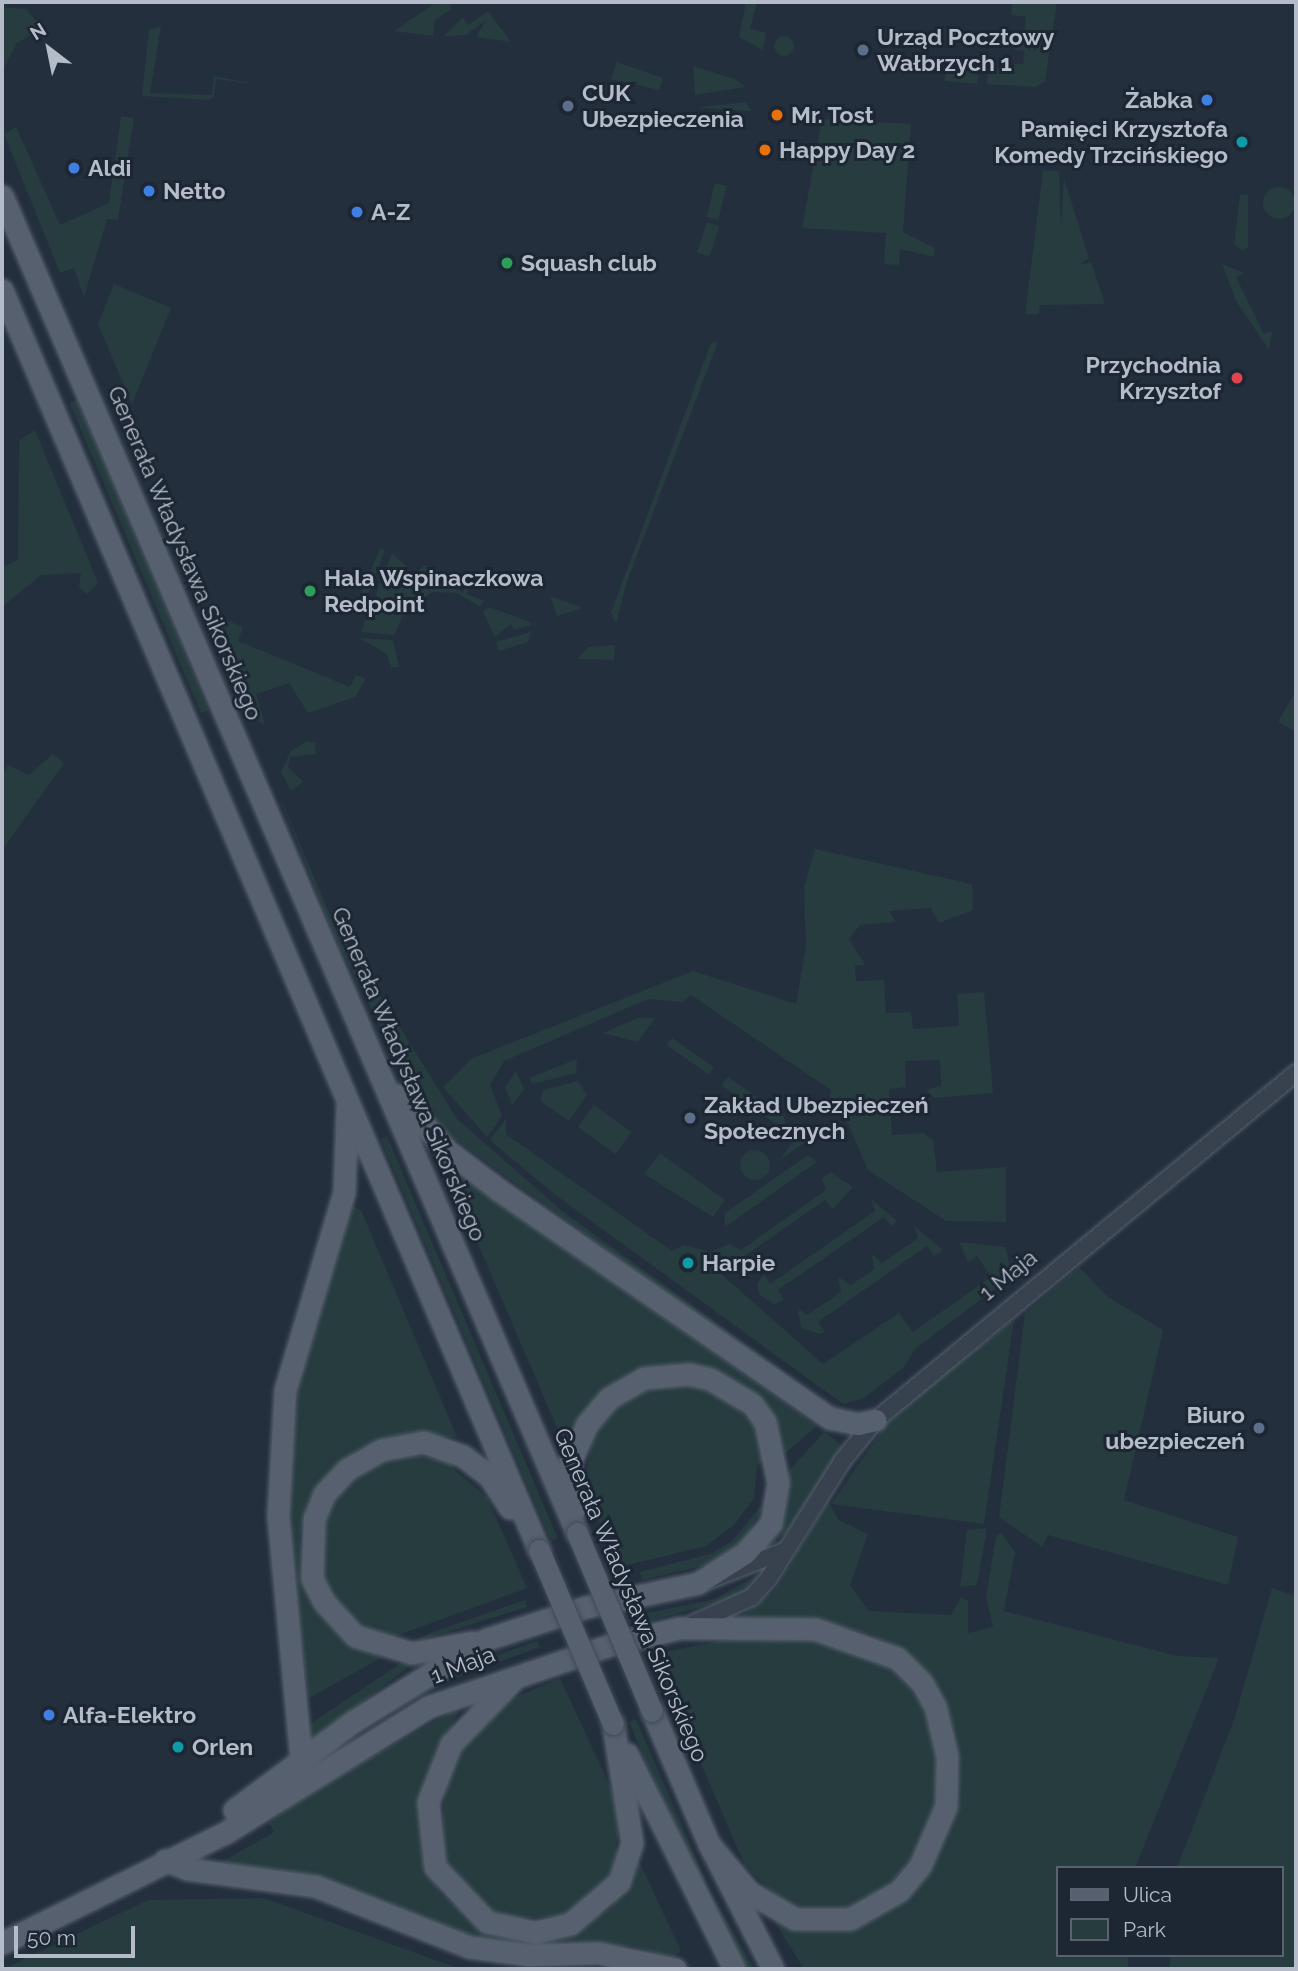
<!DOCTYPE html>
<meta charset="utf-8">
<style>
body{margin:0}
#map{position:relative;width:1298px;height:1971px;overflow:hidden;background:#242f3e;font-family:Raleway,sans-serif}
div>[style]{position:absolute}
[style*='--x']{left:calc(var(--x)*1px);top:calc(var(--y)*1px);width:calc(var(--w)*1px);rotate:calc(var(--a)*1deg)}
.green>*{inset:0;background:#263c3f;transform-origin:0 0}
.round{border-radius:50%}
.roads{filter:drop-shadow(0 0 2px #565f6c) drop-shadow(0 0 2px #565f6c)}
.minor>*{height:16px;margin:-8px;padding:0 8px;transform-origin:8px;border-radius:8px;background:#38414e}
.major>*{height:21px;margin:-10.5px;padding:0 10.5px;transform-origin:10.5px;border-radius:10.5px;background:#56606e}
.bridges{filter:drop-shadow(0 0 2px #414a57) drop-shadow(0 0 2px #414a57)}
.major-bridge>*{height:21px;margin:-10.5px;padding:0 10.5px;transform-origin:10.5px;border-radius:10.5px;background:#56606e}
.dots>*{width:19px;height:19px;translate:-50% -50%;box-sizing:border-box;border:4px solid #1d2633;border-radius:50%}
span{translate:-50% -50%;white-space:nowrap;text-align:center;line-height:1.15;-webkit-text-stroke:6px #1d2633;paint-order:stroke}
.poi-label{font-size:23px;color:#b4bcc9;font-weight:700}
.left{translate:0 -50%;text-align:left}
.right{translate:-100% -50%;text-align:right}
.street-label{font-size:23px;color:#b4bcc9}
.frame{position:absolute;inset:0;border:4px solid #b4bcc9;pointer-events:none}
.legend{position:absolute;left:1056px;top:1866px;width:228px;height:91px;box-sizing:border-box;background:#1d2633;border:2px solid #59626f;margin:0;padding:9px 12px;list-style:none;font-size:21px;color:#b4bcc9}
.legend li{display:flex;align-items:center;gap:14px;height:35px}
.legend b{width:35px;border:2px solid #59626f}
.north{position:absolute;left:14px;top:14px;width:70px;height:70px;-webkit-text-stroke:5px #1d2633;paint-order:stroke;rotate:328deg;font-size:19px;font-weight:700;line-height:28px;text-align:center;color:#b4bcc9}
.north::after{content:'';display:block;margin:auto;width:24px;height:32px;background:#b4bcc9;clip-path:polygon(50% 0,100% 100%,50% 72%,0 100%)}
.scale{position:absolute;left:14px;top:1926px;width:121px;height:32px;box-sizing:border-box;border:4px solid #b4bcc9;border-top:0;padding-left:9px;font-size:21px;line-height:24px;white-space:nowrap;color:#b4bcc9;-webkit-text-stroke:5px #1d2633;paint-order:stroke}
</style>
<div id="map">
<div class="green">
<div style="clip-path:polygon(437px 2px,450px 2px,451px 9px,435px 20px,433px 36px,394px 31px)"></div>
<div style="clip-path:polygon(746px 2px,757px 2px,750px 29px,766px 33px,763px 50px,739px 37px)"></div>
<div style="clip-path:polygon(1012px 2px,1057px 2px,1045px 81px,1036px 87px,987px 84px,988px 69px,1013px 71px,1014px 64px,1023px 64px,1024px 51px,1015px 50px,1016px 38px,1024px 39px,1026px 17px,1011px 15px)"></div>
<div style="clip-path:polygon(2px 7px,26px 9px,42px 28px,17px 43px,2px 71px)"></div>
<div style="clip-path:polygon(488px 11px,511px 42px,476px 37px,486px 20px,466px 35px,443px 37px,463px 17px,468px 25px)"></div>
<div style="clip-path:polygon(161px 26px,150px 93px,212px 95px,214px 76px,255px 84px,216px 79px,214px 96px,209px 100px,142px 96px,149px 30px)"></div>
<div class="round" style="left:774px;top:36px;width:20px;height:20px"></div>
<div style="clip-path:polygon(617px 62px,663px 78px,659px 90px,611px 79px)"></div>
<div style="left:946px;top:65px;width:33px;height:16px;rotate:5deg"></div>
<div style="clip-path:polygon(693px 66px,737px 80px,745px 87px,695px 95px)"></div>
<div style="clip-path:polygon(746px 102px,751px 111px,700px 108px,702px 107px)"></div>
<div style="clip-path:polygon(121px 116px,134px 118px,118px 220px,107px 219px,84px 297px,74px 268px,60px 273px,4px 134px,16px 127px,60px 225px,109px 203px)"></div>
<div style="clip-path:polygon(822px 119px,911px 124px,903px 232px,935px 248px,934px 257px,900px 249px,899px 265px,884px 264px,886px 233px,802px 228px)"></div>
<div style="clip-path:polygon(1043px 170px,1059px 171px,1061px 227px,1064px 179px,1089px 258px,1079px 265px,1091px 262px,1105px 304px,1040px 305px,1039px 314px,1025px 314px)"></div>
<div style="left:715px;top:183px;width:12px;height:35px;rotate:14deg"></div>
<div class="round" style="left:1263px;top:187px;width:32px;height:32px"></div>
<div style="clip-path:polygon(1240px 194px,1248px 195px,1248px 247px,1242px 251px,1234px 244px)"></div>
<div style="left:707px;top:222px;width:13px;height:32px;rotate:18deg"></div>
<div style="clip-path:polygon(1222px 264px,1244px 273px,1236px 277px,1264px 334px,1272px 331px,1269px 350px,1236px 301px)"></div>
<div style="clip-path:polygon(114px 284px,171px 308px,132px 404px,98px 324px)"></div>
<div style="clip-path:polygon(718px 342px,626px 584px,616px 624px,611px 613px,711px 343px)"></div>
<div style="left:77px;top:400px;width:337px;height:8px;rotate:67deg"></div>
<div style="clip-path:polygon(35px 430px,98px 583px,87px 594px,79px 587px,81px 573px,41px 575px,2px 607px,2px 567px,18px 560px,19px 441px)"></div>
<div style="clip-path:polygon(380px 548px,385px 550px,367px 597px,361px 594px)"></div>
<div style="clip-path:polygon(392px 553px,407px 567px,406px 573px,395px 570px,391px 582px,418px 591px,415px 573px,424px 566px,430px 567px,426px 579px,449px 587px,455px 577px,452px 588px,463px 592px,469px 583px,467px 594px,484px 601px,480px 607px,458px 593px,433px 592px,406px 608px,394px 635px,361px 632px,368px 613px,381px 608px,376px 594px)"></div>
<div style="clip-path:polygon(550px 596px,580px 607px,580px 609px,557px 616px)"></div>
<div style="clip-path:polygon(489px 607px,530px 622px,531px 625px,514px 630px,511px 624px,495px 637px,483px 611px)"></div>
<div style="clip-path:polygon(224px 619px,243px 627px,238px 641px,350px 687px,356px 675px,366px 679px,355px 697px,308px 713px,289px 683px,256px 694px,265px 724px,260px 723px,218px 628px)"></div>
<div style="clip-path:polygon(531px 632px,528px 642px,499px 651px,496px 642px)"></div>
<div style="clip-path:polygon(359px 638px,393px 640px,399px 667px,391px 668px,387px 654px)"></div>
<div style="clip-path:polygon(615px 645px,614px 660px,577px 659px,588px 647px)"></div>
<div style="clip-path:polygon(1296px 690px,1296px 732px,1278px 722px)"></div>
<div style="clip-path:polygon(307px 741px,315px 743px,316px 754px,290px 757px,288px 767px,303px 782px,291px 791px,281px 772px,291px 751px)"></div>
<div style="clip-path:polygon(53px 754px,64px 763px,2px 850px,2px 776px,8px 765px,29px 775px)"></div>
<div style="clip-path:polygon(274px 783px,331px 917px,457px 1119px,561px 1210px,831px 1406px,827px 1410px,440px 1128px,407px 1078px,335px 938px)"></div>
<div style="clip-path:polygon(815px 849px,972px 884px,973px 910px,939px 923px,931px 908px,889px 911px,896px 922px,860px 925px,849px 939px,865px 965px,855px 966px,856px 981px,884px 980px,886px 1013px,911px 1012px,913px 1029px,959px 1026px,957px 994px,984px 992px,993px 1093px,934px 1098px,926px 1090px,941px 1086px,940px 1060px,905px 1061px,906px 1087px,889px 1089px,892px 1135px,923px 1133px,933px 1140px,937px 1172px,1006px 1167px,1006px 1222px,946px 1221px,868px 1170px,847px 1122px,829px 1105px,831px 1090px,691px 995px,683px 1002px,648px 999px,504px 1061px,490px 1085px,502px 1116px,487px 1137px,443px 1087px,471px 1059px,693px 971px,796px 1004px,806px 946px,804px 888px)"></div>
<div style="clip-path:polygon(638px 1018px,655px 1018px,638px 1042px,603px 1033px)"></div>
<div style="left:672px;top:1038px;width:51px;height:9px;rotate:35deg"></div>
<div style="clip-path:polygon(577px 1059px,576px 1073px,532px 1084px,529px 1078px)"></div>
<div style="clip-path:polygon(516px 1071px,524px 1089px,512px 1105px,505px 1087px)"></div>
<div style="clip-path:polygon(728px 1077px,784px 1116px,786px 1131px,721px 1085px)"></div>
<div style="clip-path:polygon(578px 1081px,587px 1095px,569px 1121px,540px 1101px,544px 1090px)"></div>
<div style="left:594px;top:1105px;width:46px;height:27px;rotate:36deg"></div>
<div style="clip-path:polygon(506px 1119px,506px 1134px,672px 1251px,684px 1245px,710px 1252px,729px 1244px,741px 1250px,826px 1190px,822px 1178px,831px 1172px,853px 1187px,833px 1209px,825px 1200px,720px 1273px,823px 1364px,899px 1313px,913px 1332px,991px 1277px,977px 1256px,968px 1262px,959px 1242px,1006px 1247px,1011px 1277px,916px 1348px,903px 1368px,864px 1398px,843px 1404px,554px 1194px,490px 1140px)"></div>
<div style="clip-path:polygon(799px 1127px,808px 1140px,780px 1160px,795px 1139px)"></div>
<div style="left:387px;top:1136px;width:437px;height:7px;rotate:67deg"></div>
<div class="round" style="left:740px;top:1150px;width:30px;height:30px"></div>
<div style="clip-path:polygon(660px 1153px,725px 1200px,713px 1217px,644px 1174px)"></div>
<div style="clip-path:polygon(808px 1155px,817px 1162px,725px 1227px,725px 1213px)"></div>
<div style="clip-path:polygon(459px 1174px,817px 1426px,783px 1455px,774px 1422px,725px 1379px,605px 1391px,565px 1446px,450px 1179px)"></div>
<div style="clip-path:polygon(871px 1199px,897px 1221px,891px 1226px,884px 1217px,778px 1290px,784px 1300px,774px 1304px,760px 1295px,757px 1284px,764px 1274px,770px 1284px,875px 1211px)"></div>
<div style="clip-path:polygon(346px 1203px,361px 1210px,457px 1437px,391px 1438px,363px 1447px,339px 1463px,306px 1511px,299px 1538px,312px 1601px,355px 1646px,383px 1657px,309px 1698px,285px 1514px,305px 1337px)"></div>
<div style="clip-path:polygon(914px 1226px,943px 1250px,934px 1256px,927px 1246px,818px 1322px,825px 1332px,820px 1334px,801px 1328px,798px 1308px,807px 1315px,841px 1292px,838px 1277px,851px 1285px,874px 1269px,872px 1254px,882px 1263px,918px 1238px)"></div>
<div style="clip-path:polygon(1079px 1267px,1108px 1297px,1163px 1330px,1124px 1500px,1238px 1537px,1228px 1585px,1048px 1535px,1042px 1547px,999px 1517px,1025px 1313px)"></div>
<div style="clip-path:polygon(1014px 1320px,984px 1524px,831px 1504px,894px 1413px)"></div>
<div style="clip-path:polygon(684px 1382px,728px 1400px,757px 1429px,767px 1457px,757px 1466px,754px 1498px,734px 1525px,706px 1546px,615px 1568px,585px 1480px,594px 1428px,608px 1409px,640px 1388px)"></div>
<div style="clip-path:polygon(824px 1432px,843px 1446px,788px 1531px,753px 1559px,785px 1475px)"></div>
<div style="clip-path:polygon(411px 1454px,455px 1463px,452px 1468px,487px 1497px,527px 1588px,390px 1638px,364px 1631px,339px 1610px,319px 1574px,318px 1532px,336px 1491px,370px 1462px)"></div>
<div style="clip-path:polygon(768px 1477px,766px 1502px,744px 1540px,711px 1564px,642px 1580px,640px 1572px,710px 1554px,732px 1541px,764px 1502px)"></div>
<div style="clip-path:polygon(828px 1502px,839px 1520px,868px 1534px,850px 1585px,869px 1611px,951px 1615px,961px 1597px,968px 1601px,968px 1633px,993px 1627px,986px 1597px,996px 1536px,1001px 1533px,1015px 1552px,1004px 1611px,1177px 1656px,1219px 1658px,1135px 1868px,1058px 1868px,1058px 1955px,1128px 1955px,1128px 1969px,804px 1969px,773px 1919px,809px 1930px,842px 1930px,891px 1908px,934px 1860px,956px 1789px,907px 1655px,870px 1634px,810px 1619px,737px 1619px,774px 1591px)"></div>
<div style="clip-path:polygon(987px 1528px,977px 1585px,960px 1587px,967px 1530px)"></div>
<div style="clip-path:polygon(762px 1572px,742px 1596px,649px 1621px,647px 1613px,715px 1599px)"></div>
<div style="clip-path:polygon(1272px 1588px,1296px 1596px,1296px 1969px,1170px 1969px,1170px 1955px,1282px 1955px,1282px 1868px,1177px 1868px,1234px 1720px)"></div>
<div style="clip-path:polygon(525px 1600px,527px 1607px,406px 1645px,430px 1633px)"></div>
<div style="clip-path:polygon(801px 1634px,882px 1658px,924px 1706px,936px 1752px,937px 1802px,918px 1851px,883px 1891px,843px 1911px,790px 1909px,745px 1866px,654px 1654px,736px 1638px)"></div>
<div style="clip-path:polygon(537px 1641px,540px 1647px,451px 1680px,371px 1722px,469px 1665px)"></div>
<div style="clip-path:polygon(405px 1660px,414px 1663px,311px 1741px,310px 1724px)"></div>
<div style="clip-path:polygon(560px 1678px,613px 1793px,620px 1828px,615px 1849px,623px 1853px,617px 1871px,567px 1916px,506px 1919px,478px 1904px,441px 1855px,445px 1781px,469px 1734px,502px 1703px)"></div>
<div style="clip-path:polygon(460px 1707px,421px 1803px,425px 1866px,442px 1895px,492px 1933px,522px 1941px,555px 1938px,610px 1909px,639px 1861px,681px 1951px,672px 1959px,634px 1946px,541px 1948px,453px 1938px,323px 1882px,220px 1863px,274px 1832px,269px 1823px,310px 1792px)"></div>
<div style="clip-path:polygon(636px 1719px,712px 1895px,754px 1969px,745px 1969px,687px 1856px,629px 1722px)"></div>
<div style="clip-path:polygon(264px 1898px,460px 1969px,3px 1969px,148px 1900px)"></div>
</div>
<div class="roads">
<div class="minor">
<div style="--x:707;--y:1581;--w:83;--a:-21.3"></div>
<div style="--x:692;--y:1624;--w:66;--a:-24.2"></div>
<div style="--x:752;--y:1597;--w:25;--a:-48"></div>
<div style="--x:769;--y:1578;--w:139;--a:-57.9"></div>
<div style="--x:843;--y:1460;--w:52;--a:-50.5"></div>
<div style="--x:876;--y:1420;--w:545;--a:-39.56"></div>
</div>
<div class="major">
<div style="--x:2;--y:196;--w:1455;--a:66.73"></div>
<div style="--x:2;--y:290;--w:1370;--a:66.92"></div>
<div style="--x:397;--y:1095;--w:76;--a:47.7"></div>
<div style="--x:448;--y:1151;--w:64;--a:37.4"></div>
<div style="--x:499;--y:1190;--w:402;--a:34.6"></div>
<div style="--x:830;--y:1418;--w:29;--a:12"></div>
<div style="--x:858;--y:1424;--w:18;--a:-13"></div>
<div style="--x:472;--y:1642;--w:61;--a:169.6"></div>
<div style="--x:412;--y:1653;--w:59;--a:-163.4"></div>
<div style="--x:355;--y:1636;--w:46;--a:-132.4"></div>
<div style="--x:324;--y:1602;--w:27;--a:-117"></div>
<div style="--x:312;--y:1578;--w:59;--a:-88.1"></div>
<div style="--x:314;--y:1519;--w:27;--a:-68"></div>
<div style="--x:324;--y:1494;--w:33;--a:-47"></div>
<div style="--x:346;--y:1470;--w:40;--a:-29.7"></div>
<div style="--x:381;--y:1450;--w:43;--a:-10.8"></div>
<div style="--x:423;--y:1442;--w:42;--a:19.3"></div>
<div style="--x:463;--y:1456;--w:33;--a:38"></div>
<div style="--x:489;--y:1476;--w:38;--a:57"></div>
<div style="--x:515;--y:1678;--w:92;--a:134.1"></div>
<div style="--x:451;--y:1744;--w:62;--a:111.6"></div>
<div style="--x:428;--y:1802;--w:65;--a:83.9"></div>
<div style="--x:435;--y:1867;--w:76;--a:46.6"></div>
<div style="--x:487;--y:1922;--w:49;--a:11.8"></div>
<div style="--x:535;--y:1932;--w:36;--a:-13"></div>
<div style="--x:570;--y:1924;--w:65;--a:-40.6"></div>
<div style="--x:619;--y:1882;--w:41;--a:-71.6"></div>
<div style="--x:632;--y:1843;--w:121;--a:-99.1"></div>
<div style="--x:652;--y:1711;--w:145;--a:66.8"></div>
<div style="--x:709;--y:1844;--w:140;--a:62.9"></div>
<div style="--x:627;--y:1754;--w:240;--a:63.5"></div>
<div style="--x:301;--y:1760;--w:246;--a:-95.4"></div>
<div style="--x:278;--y:1515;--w:125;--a:-86.8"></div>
<div style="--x:285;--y:1390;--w:207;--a:-73.4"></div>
<div style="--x:344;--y:1192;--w:86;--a:-88"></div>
<div style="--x:234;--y:1810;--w:149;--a:-36.6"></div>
<div style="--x:354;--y:1721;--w:156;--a:-31.7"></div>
<div style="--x:487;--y:1639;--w:104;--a:-17.9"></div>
<div style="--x:586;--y:1607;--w:115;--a:-12.1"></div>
<div style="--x:698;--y:1583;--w:56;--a:-32.6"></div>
<div style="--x:745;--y:1553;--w:40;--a:-49"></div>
<div style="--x:771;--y:1523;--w:41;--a:-80.1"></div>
<div style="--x:778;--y:1483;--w:62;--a:-102"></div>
<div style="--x:765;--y:1422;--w:22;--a:-126"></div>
<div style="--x:752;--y:1404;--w:49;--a:-149.2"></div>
<div style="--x:710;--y:1379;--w:22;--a:-167"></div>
<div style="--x:689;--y:1374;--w:45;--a:174.9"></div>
<div style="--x:644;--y:1378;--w:40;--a:150.3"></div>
<div style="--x:609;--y:1398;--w:34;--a:130"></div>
<div style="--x:587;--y:1424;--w:43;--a:113.6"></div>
<div style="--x:570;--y:1463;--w:47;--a:85.1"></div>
<div style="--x:165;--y:1860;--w:24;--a:22"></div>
<div style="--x:187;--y:1869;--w:129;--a:7.6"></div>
<div style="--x:315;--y:1886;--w:166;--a:21.6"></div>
<div style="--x:469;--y:1947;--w:61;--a:7.6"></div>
<div style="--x:529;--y:1955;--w:69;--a:-1.7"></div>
<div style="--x:598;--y:1953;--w:79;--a:11.7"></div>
<div style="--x:2;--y:1943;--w:249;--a:-26.3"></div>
<div style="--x:225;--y:1833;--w:239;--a:-31.8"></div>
<div style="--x:428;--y:1707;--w:195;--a:-18.8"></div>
<div style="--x:613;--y:1644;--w:68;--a:-13.6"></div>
<div style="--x:679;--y:1628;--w:136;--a:0.4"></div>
<div style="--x:815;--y:1629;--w:87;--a:19.5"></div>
<div style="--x:897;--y:1658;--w:35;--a:45"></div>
<div style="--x:922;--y:1683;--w:26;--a:61"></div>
<div style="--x:935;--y:1706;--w:51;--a:76.5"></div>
<div style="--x:947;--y:1756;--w:50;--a:91.1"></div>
<div style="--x:946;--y:1806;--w:65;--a:113.4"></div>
<div style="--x:920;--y:1866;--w:33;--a:130"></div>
<div style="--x:899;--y:1891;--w:56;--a:150.3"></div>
<div style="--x:850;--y:1919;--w:55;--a:180"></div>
<div style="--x:795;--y:1919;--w:53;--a:-149.6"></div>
<div style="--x:749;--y:1892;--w:62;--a:-129.8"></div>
</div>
</div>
<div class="bridges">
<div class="major-bridge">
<div style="--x:577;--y:1533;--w:193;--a:67.2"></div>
<div style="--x:539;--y:1550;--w:189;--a:67"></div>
</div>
</div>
<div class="dots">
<div style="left:863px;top:50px;background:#5c6f8a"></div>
<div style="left:1207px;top:100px;background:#3f7fe0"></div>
<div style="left:568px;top:106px;background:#5c6f8a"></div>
<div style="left:777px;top:115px;background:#e8710a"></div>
<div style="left:1242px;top:142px;background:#0f9aa8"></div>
<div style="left:765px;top:150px;background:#e8710a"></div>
<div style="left:74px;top:168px;background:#3f7fe0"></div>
<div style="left:149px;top:191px;background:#3f7fe0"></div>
<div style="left:357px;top:212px;background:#3f7fe0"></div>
<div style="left:507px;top:263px;background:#2e9e5b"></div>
<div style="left:1237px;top:378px;background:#e0444e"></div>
<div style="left:310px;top:591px;background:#2e9e5b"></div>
<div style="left:690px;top:1118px;background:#5c6f8a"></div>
<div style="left:688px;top:1263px;background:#0f9aa8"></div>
<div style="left:1259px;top:1428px;background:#5c6f8a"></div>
<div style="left:49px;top:1715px;background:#3f7fe0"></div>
<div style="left:178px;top:1747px;background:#0f9aa8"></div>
</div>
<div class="poi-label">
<span class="left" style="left:877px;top:50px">Urząd Pocztowy<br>Wałbrzych 1</span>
<span class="left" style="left:582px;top:106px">CUK<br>Ubezpieczenia</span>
<span class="right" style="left:1193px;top:100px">Żabka</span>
<span class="left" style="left:791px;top:115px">Mr. Tost</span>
<span class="right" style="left:1228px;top:142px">Pamięci Krzysztofa<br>Komedy Trzcińskiego</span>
<span class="left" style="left:779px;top:150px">Happy Day 2</span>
<span class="left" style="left:88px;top:168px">Aldi</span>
<span class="left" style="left:163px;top:191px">Netto</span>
<span class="left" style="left:371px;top:212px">A-Z</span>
<span class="left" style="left:521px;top:263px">Squash club</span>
<span class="right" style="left:1221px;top:378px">Przychodnia<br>Krzysztof</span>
<span class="left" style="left:324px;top:591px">Hala Wspinaczkowa<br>Redpoint</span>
<span class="left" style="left:704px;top:1118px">Zakład Ubezpieczeń<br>Społecznych</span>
<span class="left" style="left:702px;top:1263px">Harpie</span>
<span class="right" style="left:1245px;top:1428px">Biuro<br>ubezpieczeń</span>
<span class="left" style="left:63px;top:1715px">Alfa-Elektro</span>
<span class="left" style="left:192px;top:1747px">Orlen</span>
</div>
<div class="street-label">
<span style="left:185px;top:553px;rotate:67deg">Generała Władysława Sikorskiego</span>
<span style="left:409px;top:1074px;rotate:67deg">Generała Władysława Sikorskiego</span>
<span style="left:1008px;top:1275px;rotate:-39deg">1 Maja</span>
<span style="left:631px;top:1595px;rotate:67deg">Generała Władysława Sikorskiego</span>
<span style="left:463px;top:1665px;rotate:-21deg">1 Maja</span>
</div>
<div class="frame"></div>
<ul class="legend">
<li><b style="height:9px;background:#56606e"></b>Ulica</li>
<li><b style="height:19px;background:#263c3f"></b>Park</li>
</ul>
<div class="north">N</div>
<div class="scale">50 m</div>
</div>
